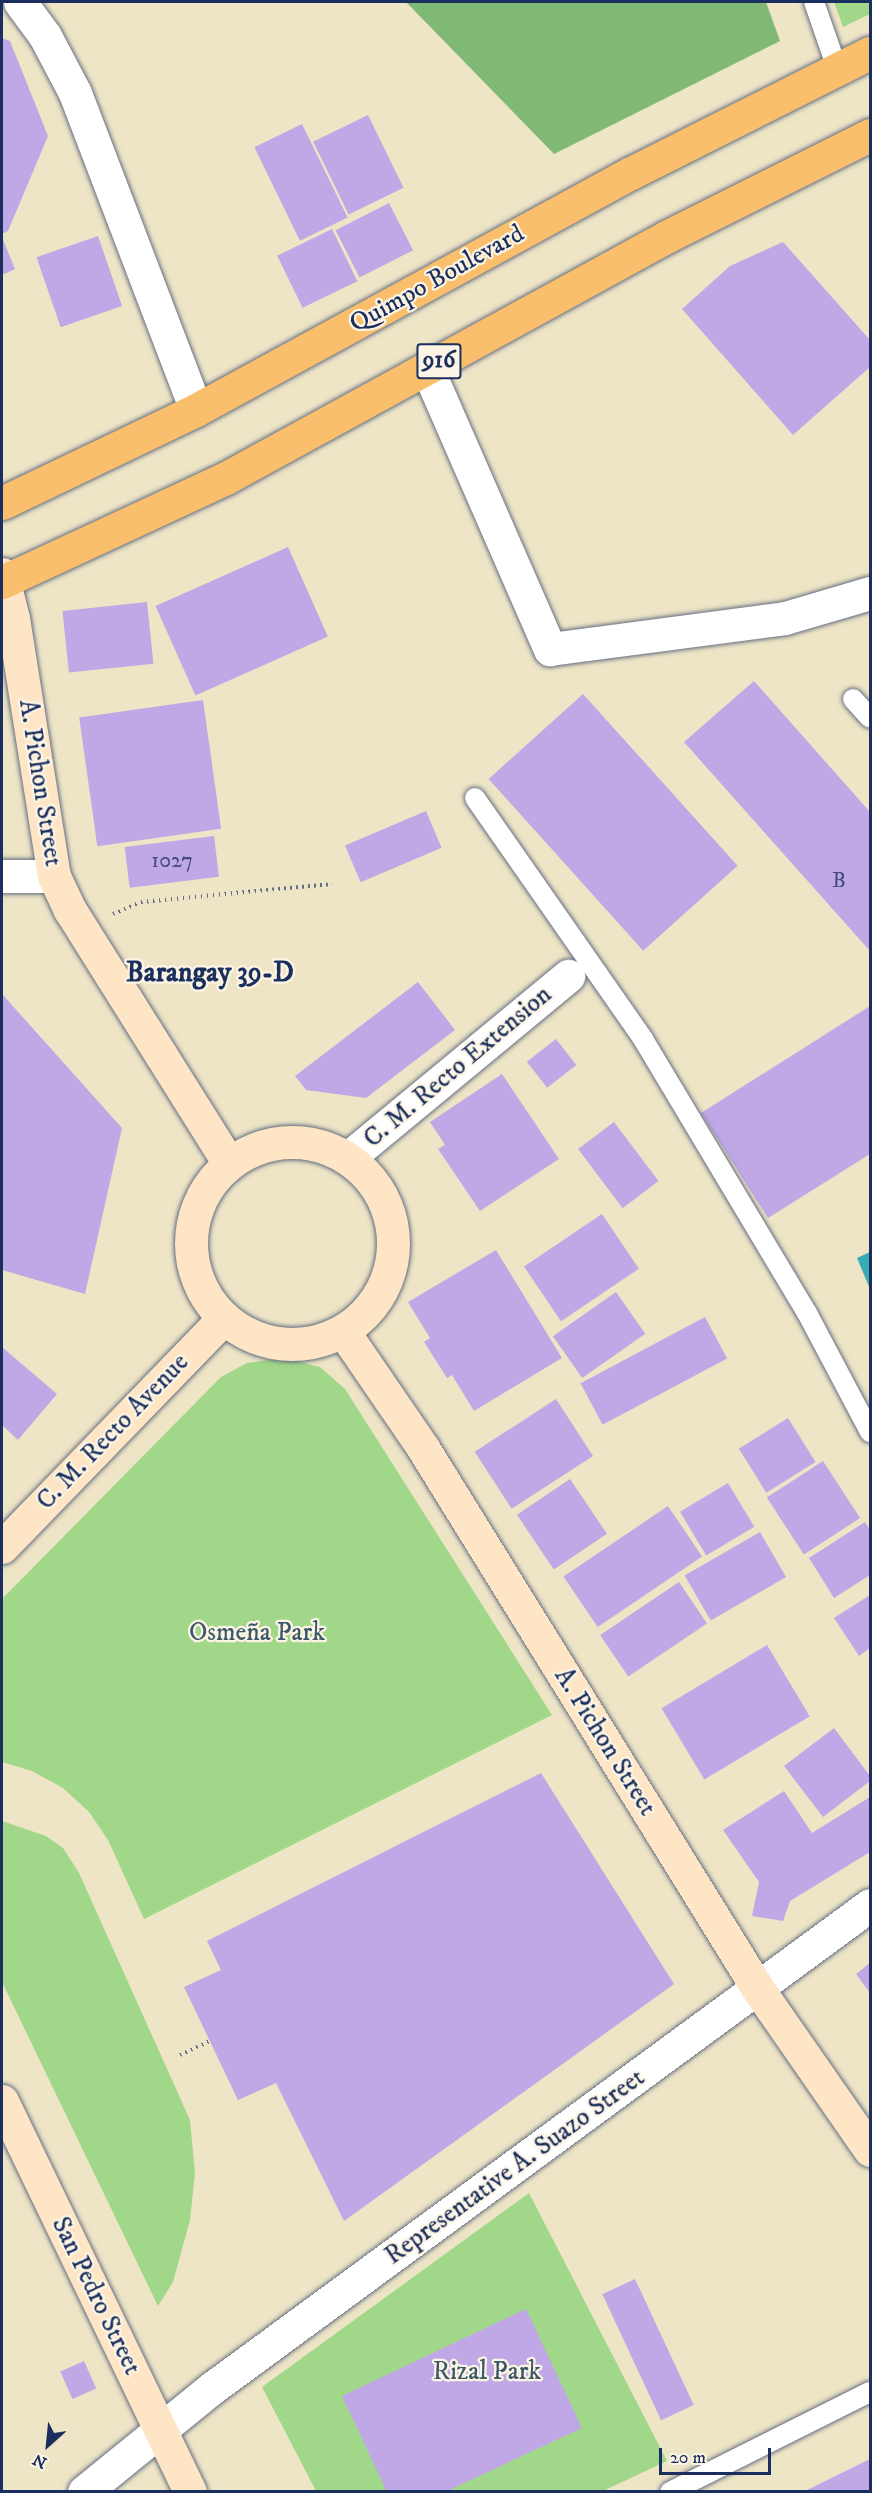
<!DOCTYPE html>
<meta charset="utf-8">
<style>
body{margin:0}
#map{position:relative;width:872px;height:2493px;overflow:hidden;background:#eee5c6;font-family:"IM FELL DW Pica",serif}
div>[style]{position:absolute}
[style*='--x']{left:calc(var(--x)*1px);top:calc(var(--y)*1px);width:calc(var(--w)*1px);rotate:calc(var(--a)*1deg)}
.green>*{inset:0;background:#a1d789}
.forest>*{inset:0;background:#80b875}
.water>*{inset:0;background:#39abb3}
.building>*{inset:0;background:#bfa8e5;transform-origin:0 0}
.path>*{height:4px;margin-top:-2px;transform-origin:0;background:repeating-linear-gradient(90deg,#656f82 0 1.5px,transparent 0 6px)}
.roads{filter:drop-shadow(0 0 2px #656f82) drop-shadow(0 0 2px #656f82)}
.service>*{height:20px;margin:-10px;padding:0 10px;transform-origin:10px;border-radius:10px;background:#fff}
.minor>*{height:33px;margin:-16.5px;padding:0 16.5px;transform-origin:16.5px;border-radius:16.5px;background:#fff}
.secondary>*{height:33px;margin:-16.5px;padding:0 16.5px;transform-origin:16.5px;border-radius:16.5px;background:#fde5c5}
.secondary>.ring{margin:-16.5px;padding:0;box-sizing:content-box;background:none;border:33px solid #fde5c5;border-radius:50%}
.primary>*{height:33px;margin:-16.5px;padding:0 16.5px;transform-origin:16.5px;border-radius:16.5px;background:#f9bf6d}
span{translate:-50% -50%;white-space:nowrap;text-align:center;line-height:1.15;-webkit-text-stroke:4.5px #fcf5e5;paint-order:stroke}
.number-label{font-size:22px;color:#444d80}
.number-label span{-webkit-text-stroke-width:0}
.shield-label span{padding:2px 4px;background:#fcf5e5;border:2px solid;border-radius:4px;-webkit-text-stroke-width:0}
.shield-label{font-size:24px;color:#1b2f5e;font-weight:700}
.street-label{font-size:26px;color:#1b2f5e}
.park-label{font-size:26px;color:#3c5969}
.quarter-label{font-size:28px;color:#1b2f5e;font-weight:700}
.frame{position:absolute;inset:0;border:3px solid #1b2f5e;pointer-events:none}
.north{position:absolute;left:18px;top:2415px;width:60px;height:60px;-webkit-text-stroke:4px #fcf5e5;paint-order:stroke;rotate:207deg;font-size:16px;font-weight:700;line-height:24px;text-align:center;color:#1b2f5e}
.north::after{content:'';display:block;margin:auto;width:21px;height:27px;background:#1b2f5e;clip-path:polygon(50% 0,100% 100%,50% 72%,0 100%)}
.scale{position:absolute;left:659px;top:2448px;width:112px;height:27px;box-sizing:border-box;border:3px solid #1b2f5e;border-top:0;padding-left:8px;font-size:18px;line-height:21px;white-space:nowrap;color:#1b2f5e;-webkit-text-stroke:4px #fcf5e5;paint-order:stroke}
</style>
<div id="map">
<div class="green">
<div style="clip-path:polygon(834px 2px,870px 2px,870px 14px,843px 27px)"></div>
<div style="clip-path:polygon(285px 1358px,320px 1367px,345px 1389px,552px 1715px,144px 1919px,108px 1840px,89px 1812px,63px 1788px,32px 1771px,2px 1762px,2px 1599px,221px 1377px,247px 1363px)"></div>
<div style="clip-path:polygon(2px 1821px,46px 1836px,63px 1848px,79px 1873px,190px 2120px,195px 2173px,190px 2220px,173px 2282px,158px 2306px,2px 1982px)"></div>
<div style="clip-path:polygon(529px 2193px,667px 2461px,603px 2491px,316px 2491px,262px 2387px)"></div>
</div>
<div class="forest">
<div style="clip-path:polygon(406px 2px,766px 2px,780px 41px,554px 154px)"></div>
</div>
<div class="water">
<div style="clip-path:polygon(870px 1252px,870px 1289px,857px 1258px)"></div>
</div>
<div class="building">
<div style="clip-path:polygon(2px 38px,10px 41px,48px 136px,8px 231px,2px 234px)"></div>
<div style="left:368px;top:115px;width:81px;height:61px;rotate:64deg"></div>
<div style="left:302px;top:124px;width:104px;height:53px;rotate:64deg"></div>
<div style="left:389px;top:203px;width:53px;height:60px;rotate:63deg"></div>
<div style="left:332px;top:229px;width:58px;height:61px;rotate:64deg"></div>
<div style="left:98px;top:236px;width:74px;height:65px;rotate:71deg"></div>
<div style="clip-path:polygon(2px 237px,15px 269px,2px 275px)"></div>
<div style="clip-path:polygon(783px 242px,870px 340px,870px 367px,793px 435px,682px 309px,730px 266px)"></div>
<div style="left:288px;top:547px;width:98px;height:145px;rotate:66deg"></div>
<div style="left:147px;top:602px;width:62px;height:85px;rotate:84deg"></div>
<div style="clip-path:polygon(754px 681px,870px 812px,870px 951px,684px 742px)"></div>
<div style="left:583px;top:694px;width:231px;height:127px;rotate:48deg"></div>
<div style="left:203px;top:700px;width:130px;height:125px;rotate:82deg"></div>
<div style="left:426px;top:811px;width:40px;height:88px;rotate:67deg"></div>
<div style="left:214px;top:836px;width:41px;height:90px;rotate:83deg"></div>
<div style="clip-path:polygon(418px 982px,455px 1030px,366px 1098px,306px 1090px,295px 1076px)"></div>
<div style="clip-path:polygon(2px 994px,122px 1128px,85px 1294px,2px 1270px)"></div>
<div style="clip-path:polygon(870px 1006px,870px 1154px,768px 1218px,701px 1113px)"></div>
<div style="left:556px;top:1039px;width:33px;height:37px;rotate:52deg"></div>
<div style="clip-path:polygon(502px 1074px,559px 1159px,480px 1211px,438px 1149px,445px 1145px,430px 1122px)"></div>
<div style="left:614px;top:1122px;width:74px;height:45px;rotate:53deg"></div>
<div style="left:602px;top:1214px;width:66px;height:94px;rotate:56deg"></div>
<div style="clip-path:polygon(496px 1250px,562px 1358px,474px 1411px,452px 1375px,447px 1378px,424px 1342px,430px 1338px,408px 1302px)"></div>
<div style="left:616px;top:1292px;width:51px;height:77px;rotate:55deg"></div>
<div style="left:705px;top:1317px;width:47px;height:141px;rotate:62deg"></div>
<div style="clip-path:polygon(2px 1347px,57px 1394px,18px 1440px,2px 1425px)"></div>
<div style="left:556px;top:1399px;width:68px;height:97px;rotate:57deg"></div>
<div style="left:788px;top:1418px;width:52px;height:58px;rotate:58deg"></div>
<div style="left:823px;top:1461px;width:68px;height:67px;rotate:57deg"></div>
<div style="left:570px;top:1479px;width:66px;height:64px;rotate:56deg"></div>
<div style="left:728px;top:1483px;width:51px;height:56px;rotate:59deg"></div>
<div style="left:668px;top:1506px;width:61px;height:126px;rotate:56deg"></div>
<div style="clip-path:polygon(865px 1522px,870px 1530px,870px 1575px,834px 1598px,809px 1558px)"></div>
<div style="left:760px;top:1532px;width:52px;height:87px;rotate:60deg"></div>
<div style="left:679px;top:1582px;width:50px;height:95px;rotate:56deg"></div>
<div style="clip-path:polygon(870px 1595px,870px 1648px,859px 1656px,834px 1618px)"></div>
<div style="left:767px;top:1645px;width:83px;height:123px;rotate:59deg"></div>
<div style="clip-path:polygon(834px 1728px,870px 1776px,870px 1781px,823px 1817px,784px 1766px)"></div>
<div style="clip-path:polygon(541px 1773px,674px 1984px,344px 2221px,276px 2083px,238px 2100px,184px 1987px,221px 1970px,207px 1941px)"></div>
<div style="clip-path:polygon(784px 1791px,812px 1833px,870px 1797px,870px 1852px,790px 1901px,783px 1921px,752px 1916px,759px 1882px,723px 1830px)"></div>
<div style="clip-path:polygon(870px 1963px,870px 1993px,856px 1974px)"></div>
<div style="left:635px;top:2279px;width:139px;height:36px;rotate:65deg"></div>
<div style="clip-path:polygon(526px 2309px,582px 2428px,445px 2492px,387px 2492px,342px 2396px)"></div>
<div style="left:84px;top:2361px;width:30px;height:26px;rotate:66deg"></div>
<div style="clip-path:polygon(870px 2459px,870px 2492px,803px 2492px)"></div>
</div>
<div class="path">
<div style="--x:113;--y:914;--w:30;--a:-23"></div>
<div style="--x:141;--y:902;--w:192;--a:-5.4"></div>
<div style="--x:180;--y:2055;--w:33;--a:-25"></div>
</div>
<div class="roads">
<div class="service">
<div style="--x:814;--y:2;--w:73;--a:70.8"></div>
<div style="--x:853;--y:699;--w:25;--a:48"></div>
<div style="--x:475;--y:798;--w:294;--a:55.1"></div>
<div style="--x:643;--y:1039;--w:319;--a:59.1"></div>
<div style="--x:807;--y:1313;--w:135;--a:62.1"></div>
<div style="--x:670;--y:2492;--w:224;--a:-26.6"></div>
</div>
<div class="minor">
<div style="--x:20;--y:2;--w:42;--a:53.7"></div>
<div style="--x:45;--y:36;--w:64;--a:62.2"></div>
<div style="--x:75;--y:93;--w:339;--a:69.1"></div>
<div style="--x:427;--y:368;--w:307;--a:66.4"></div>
<div style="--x:550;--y:649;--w:237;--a:-7.5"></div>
<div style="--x:785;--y:618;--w:89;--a:-16.4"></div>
<div style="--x:2;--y:876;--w:52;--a:0"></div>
<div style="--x:348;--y:1158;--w:286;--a:-39.6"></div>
<div style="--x:84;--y:2492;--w:165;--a:-39.1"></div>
<div style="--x:212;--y:2388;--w:816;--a:-36.28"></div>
</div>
<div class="secondary">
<div style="--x:2;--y:574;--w:45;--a:76"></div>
<div style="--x:13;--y:618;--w:261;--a:81"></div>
<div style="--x:54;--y:876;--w:38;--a:65"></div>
<div style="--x:70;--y:910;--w:299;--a:57.9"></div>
<div class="ring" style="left:191px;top:1142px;width:169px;height:169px"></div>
<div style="--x:343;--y:1331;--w:142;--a:55.6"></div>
<div style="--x:423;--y:1448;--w:636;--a:58.23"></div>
<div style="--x:758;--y:1989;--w:196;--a:55.2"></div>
<div style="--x:2;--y:1547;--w:319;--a:-45.9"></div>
<div style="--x:2;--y:2101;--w:434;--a:64.3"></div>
</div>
<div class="primary">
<div style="--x:2;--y:503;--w:215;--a:-25.6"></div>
<div style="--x:196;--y:410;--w:495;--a:-28.6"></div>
<div style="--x:631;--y:173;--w:267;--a:-26.7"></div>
<div style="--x:2;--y:582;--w:247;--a:-24.9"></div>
<div style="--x:226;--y:478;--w:502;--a:-28.71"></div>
<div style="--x:666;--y:237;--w:228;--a:-26.6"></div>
</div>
</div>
<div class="number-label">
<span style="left:172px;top:861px">1027</span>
<span style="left:839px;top:881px">B</span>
</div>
<div class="shield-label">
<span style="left:439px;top:361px">916</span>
</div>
<div class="street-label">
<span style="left:437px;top:279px;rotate:-29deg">Quimpo Boulevard</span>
<span style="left:40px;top:783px;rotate:81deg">A. Pichon Street</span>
<span style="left:458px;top:1067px;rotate:-40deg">C. M. Recto Extension</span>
<span style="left:113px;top:1432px;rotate:-46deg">C. M. Recto Avenue</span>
<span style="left:605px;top:1742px;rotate:58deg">A. Pichon Street</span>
<span style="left:515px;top:2167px;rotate:-36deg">Representative A. Suazo Street</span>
<span style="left:96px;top:2296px;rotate:64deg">San Pedro Street</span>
</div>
<div class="park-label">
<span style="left:257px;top:1633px">Osmeña Park</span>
<span style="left:487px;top:2372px">Rizal Park</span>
</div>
<div class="quarter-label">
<span style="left:210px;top:973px">Barangay 39-D</span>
</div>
<div class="frame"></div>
<div class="north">N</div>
<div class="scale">20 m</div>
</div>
